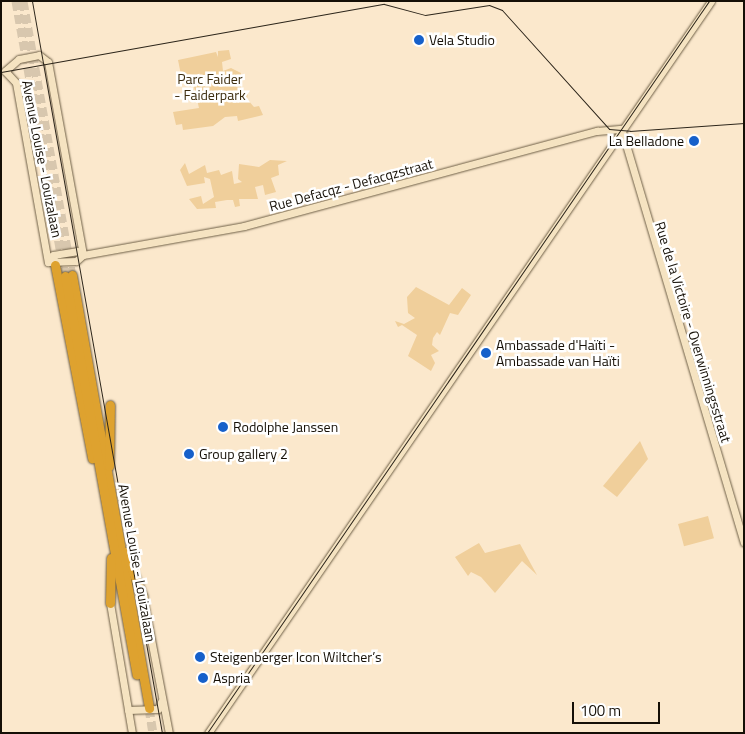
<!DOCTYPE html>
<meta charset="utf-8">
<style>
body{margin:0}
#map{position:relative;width:745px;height:734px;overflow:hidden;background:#fbe8cc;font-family:"Titillium Web",sans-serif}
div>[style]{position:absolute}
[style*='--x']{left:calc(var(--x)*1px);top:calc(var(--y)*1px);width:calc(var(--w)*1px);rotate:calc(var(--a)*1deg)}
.green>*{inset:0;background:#f0cf9b;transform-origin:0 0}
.highway-tunnel>*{height:9px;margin-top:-4.5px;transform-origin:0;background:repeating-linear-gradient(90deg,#d8c7ae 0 9px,transparent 0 13.5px)}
.roads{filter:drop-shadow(0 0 1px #6f6047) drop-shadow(0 0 1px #6f6047)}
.secondary>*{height:7px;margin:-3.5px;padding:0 3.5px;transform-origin:3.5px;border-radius:3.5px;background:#f5e3c1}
.highway>*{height:9px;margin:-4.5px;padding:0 4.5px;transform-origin:4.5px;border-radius:4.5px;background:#dea22f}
.tram>*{height:1px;margin:-0.5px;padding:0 0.5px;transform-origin:0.5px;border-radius:0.5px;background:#2c251a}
.dots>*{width:14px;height:14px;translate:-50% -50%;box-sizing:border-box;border:2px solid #fff;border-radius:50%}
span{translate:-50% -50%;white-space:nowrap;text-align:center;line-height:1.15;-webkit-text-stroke:5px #fff;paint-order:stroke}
.poi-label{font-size:14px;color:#150f06}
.left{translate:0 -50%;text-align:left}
.right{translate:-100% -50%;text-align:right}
.park-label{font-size:14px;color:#3c2c0e}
.street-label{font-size:14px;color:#150f06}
.frame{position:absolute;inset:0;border:2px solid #150f06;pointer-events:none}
.scale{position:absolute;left:572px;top:702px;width:88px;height:22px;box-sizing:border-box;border:2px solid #150f06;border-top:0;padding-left:6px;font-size:15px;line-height:18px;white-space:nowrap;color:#150f06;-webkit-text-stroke:4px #fff;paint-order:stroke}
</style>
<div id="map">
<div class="green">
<div style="clip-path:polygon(229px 50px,231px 59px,222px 62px,223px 71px,231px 68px,241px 73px,241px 95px,248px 93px,247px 99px,254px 107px,259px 106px,263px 115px,238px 121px,237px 116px,225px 117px,213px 126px,183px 130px,182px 124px,176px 125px,173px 112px,199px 108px,191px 74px,181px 75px,178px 60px,216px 52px,218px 57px,218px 51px)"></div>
<div style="clip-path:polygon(270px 160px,287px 161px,278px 165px,279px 175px,271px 178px,276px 192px,265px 195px,263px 185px,255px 187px,258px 199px,239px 199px,240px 206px,235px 207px,233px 200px,227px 200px,215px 202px,216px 208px,197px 209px,189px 199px,201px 196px,203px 204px,214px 197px,210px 179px,204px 177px,205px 183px,187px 186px,180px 170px,185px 163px,189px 174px,205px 165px,207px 173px,219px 170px,221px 175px,232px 171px,234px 184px,242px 182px,238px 179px,239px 164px,259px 167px)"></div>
<div style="clip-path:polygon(416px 287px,449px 305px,462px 288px,471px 295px,458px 315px,450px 313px,440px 335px,437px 332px,433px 338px,432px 345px,439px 351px,431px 355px,435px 363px,431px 371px,408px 356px,417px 335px,402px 325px,398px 327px,395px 321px,404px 324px,415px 318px,408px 313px,407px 297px)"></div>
<div style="clip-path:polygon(640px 441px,648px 459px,617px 497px,603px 486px)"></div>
<div style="left:708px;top:516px;width:23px;height:31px;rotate:75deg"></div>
<div style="clip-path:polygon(479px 543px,485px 553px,520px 544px,537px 575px,522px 561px,495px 593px,481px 577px,471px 572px,468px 576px,455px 557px)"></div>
</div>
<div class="highway-tunnel">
<div style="--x:16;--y:1;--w:279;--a:79.9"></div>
<div style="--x:23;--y:1;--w:278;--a:79.9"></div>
<div style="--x:149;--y:708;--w:25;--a:81"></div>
</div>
<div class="roads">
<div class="secondary">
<div style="--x:5;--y:71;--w:18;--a:-41"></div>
<div style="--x:19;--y:59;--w:20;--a:-11"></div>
<div style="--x:39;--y:55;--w:11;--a:38"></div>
<div style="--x:48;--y:62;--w:196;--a:79.7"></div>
<div style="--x:5;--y:71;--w:16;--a:47"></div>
<div style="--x:16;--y:83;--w:182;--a:79.9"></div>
<div style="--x:48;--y:262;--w:28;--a:-2"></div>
<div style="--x:76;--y:261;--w:9;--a:-41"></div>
<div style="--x:622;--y:131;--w:429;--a:73.5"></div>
<div style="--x:83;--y:255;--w:164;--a:-10.2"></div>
<div style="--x:244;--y:226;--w:366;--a:-15.1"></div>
<div style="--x:597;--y:131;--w:25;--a:-5"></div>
<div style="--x:55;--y:265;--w:10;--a:-101"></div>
<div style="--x:53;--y:255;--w:24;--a:-9"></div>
<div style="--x:77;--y:251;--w:7;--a:34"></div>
<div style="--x:143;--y:597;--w:138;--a:79.2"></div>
<div style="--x:110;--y:603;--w:132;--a:80.4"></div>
<div style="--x:128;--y:710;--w:30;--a:-2"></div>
<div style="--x:158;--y:709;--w:8;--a:-67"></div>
<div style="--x:208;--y:733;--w:888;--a:-55.5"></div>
</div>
<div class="highway">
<div style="--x:55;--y:265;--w:197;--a:79.1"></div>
<div style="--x:72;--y:275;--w:440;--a:79.9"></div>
<div style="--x:65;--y:276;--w:405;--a:79.8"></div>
<div style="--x:109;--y:466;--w:61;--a:-89.1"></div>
<div style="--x:125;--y:552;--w:48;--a:68.2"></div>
<div style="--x:110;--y:603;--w:45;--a:-88.7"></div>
</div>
</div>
<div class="tram">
<div style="--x:32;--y:1;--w:743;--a:79.93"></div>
<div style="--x:1;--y:72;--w:389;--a:-10.1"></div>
<div style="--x:384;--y:4;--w:42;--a:15"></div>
<div style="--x:425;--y:15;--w:65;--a:-8.9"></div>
<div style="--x:489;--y:5;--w:14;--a:21"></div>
<div style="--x:502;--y:10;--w:160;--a:48"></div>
<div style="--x:609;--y:129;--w:21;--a:5"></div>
<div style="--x:630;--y:131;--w:114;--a:-4"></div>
<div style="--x:207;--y:733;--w:888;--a:-55.56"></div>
</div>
<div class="dots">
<div style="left:419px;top:40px;background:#1660ca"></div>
<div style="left:694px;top:141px;background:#1660ca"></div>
<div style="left:486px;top:353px;background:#1660ca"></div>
<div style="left:223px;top:427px;background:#1660ca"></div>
<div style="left:189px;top:454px;background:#1660ca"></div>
<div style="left:200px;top:657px;background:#1660ca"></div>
<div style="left:203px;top:678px;background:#1660ca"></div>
</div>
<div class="poi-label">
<span class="left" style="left:429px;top:40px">Vela Studio</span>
<span class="right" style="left:684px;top:141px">La Belladone</span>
<span class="left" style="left:496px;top:353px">Ambassade d'Haïti -<br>Ambassade van Haïti</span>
<span class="left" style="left:233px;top:427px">Rodolphe Janssen</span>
<span class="left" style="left:199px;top:454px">Group gallery 2</span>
<span class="left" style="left:210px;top:657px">Steigenberger Icon Wiltcher’s</span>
<span class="left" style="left:213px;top:678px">Aspria</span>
</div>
<div class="park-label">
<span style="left:210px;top:87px">Parc Faider<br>- Faiderpark</span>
</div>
<div class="street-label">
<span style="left:42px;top:159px;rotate:79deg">Avenue Louise - Louizalaan</span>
<span style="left:351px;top:185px;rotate:-15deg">Rue Defacqz - Defacqzstraat</span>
<span style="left:693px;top:332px;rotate:73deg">Rue de la Victoire - Overwinningsstraat</span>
<span style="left:137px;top:563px;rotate:80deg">Avenue Louise - Louizalaan</span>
</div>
<div class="frame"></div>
<div class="scale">100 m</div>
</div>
